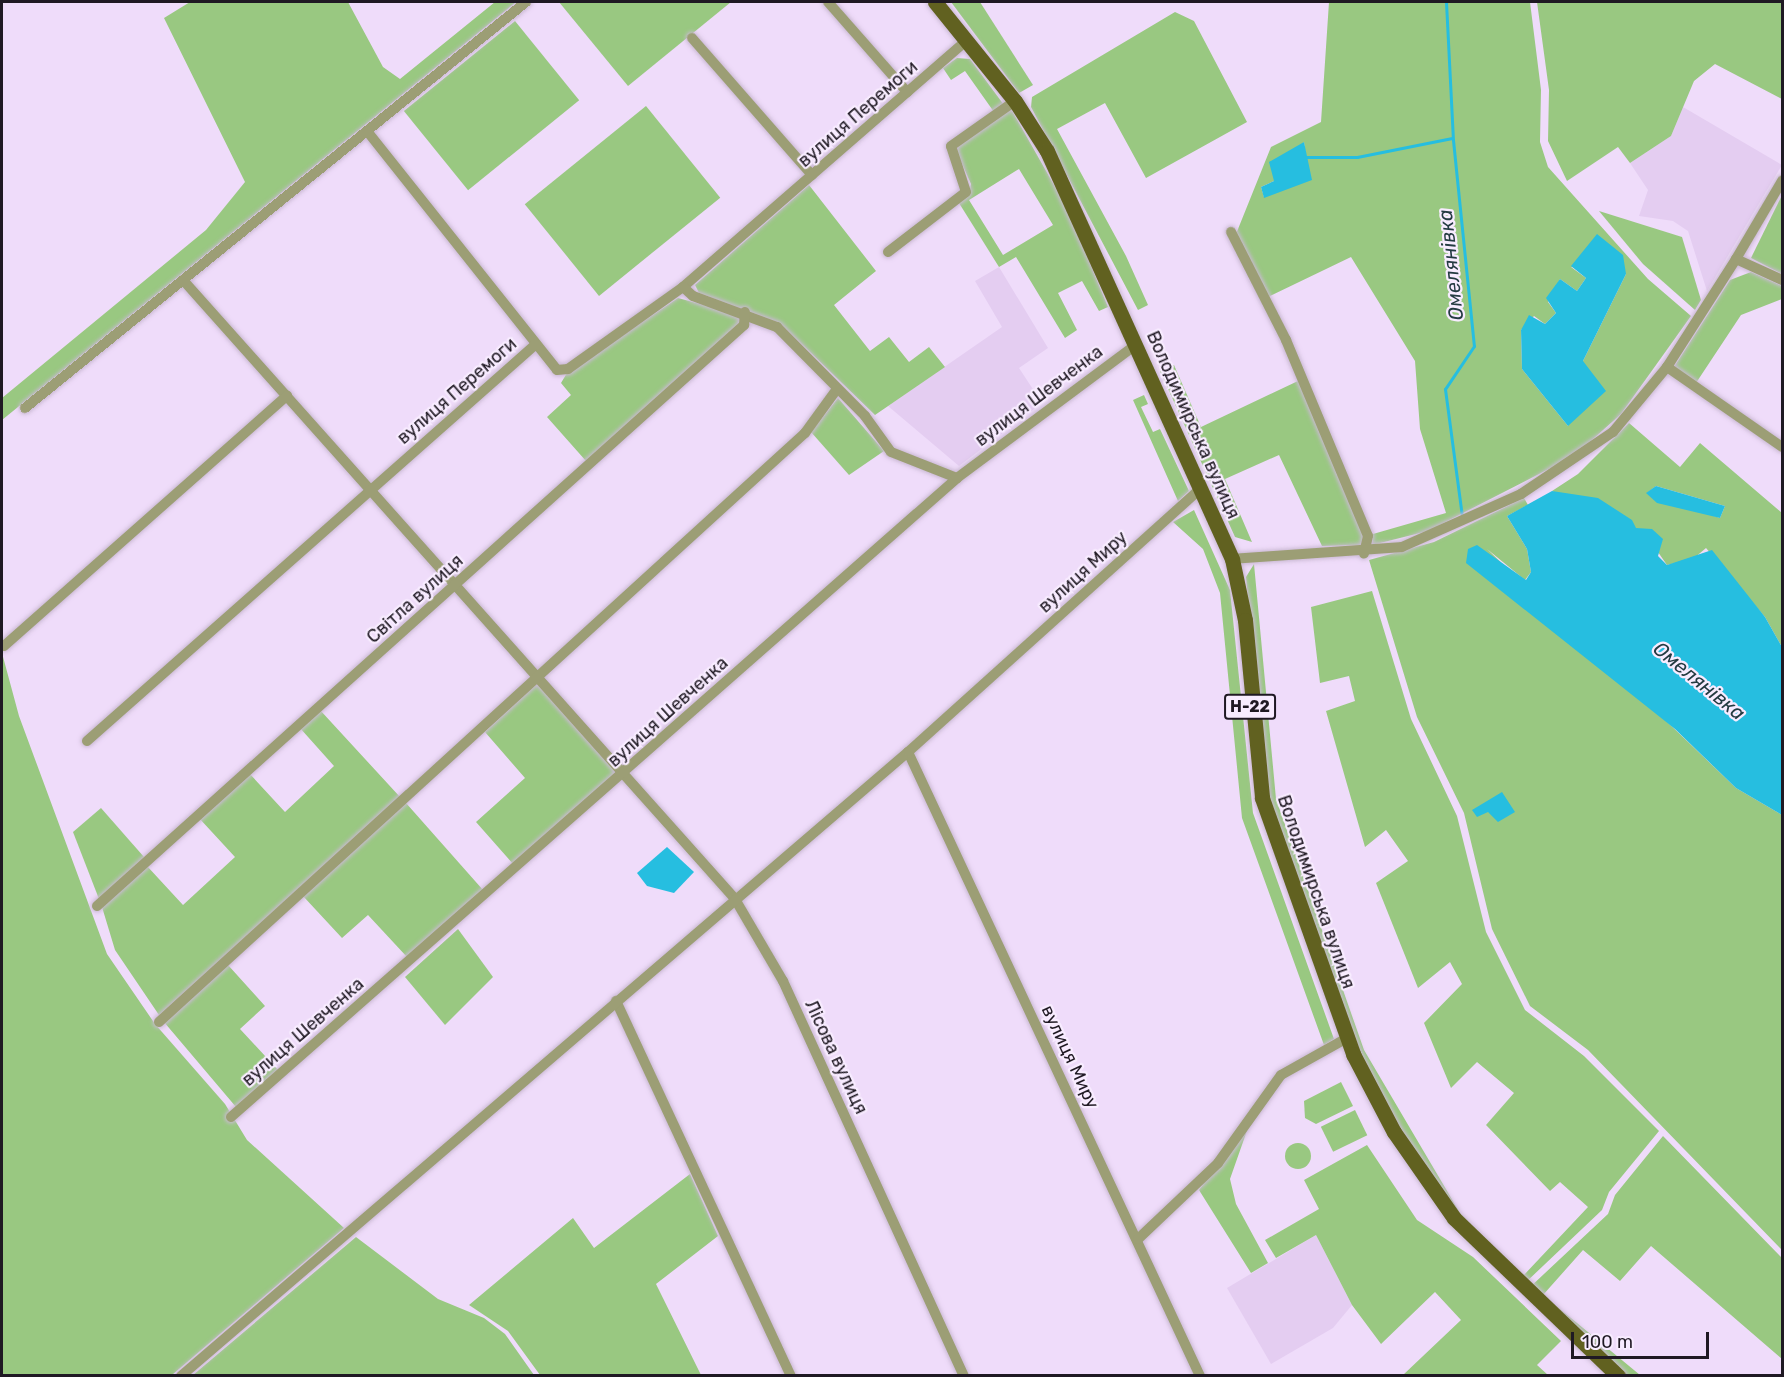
<!DOCTYPE html>
<meta charset="utf-8">
<style>
body{margin:0}
#map{position:relative;width:1784px;height:1377px;overflow:hidden;background:#efdcfa;font-family:Rubik,sans-serif}
div>[style]{position:absolute}
[style*='--x']{left:calc(var(--x)*1px);top:calc(var(--y)*1px);width:calc(var(--w)*1px);rotate:calc(var(--a)*1deg)}
.built>*{inset:0;background:#e4cdf1}
.green>*{inset:0;background:#99c881;transform-origin:0 0}
.round{border-radius:50%}
.water>*{inset:0;background:#26bee0}
.stream>*{height:3px;margin:-1.5px;padding:0 1.5px;transform-origin:1.5px;border-radius:1.5px;background:#26bee0}
.roads{filter:drop-shadow(0 0 2px #cab9d3) drop-shadow(0 0 2px #cab9d3)}
.street>*{height:10px;margin:-5px;padding:0 5px;transform-origin:5px;border-radius:5px;background:#9c9e75}
.primary>*{height:15px;margin:-7.5px;padding:0 7.5px;transform-origin:7.5px;border-radius:7.5px;background:#616120}
span{translate:-50% -50%;white-space:nowrap;text-align:center;line-height:1.15;-webkit-text-stroke:4.5px #f8ecff;paint-order:stroke}
.shield-label span{padding:2px 4px;background:#f8ecff;border:2px solid;border-radius:4px;-webkit-text-stroke-width:0}
.shield-label{font-size:16px;color:#1f1923;font-weight:700}
.street-label{font-size:18px;color:#1f1923}
.water-label{font-size:20px;color:#243b42;font-style:italic}
.frame{position:absolute;inset:0;border:3px solid #1f1923;pointer-events:none}
.scale{position:absolute;left:1571px;top:1332px;width:138px;height:27px;box-sizing:border-box;border:3px solid #1f1923;border-top:0;padding-left:8px;font-size:18px;line-height:21px;white-space:nowrap;color:#1f1923;-webkit-text-stroke:4px #f8ecff;paint-order:stroke}
</style>
<div id="map">
<div class="built">
<div style="clip-path:polygon(1683px 107px,1782px 165px,1707px 291px,1688px 231px,1673px 221px,1639px 216px,1648px 190px,1630px 163px,1671px 136px)"></div>
<div style="clip-path:polygon(999px 267px,1048px 348px,1019px 368px,1042px 403px,959px 466px,888px 406px,1002px 327px,975px 281px)"></div>
<div style="clip-path:polygon(1316px 1235px,1352px 1305px,1333px 1328px,1271px 1364px,1227px 1288px)"></div>
</div>
<div class="green">
<div style="clip-path:polygon(190px 2px,348px 2px,383px 67px,400px 79px,495px 2px,516px 2px,2px 420px,2px 398px,206px 230px,245px 182px,164px 18px)"></div>
<div style="clip-path:polygon(559px 2px,731px 2px,628px 86px)"></div>
<div style="clip-path:polygon(951px 2px,980px 2px,1033px 85px,1019px 93px)"></div>
<div style="clip-path:polygon(evenodd,1329px 2px,1530px 2px,1541px 90px,1540px 142px,1548px 167px,1648px 279px,1691px 316px,1621px 414px,1574px 456px,1428px 531px,1372px 545px,1373px 534px,1446px 513px,1420px 429px,1415px 361px,1351px 257px,1268px 297px,1236px 234px,1271px 147px,1321px 122px,1329px 2px,1304px 142px,1306px 157px,1264px 197px,1261px 187px,1274px 181px,1304px 142px,1329px 2px,1571px 267px,1626px 274px,1583px 361px,1568px 426px,1522px 369px,1521px 330px,1534px 316px,1545px 324px,1556px 313px,1548px 302px,1560px 279px,1577px 291px,1586px 278px,1571px 267px)"></div>
<div style="clip-path:polygon(1537px 2px,1782px 2px,1782px 99px,1715px 64px,1694px 81px,1671px 136px,1630px 163px,1618px 147px,1567px 181px,1548px 141px,1549px 90px)"></div>
<div style="clip-path:polygon(1175px 12px,1194px 21px,1247px 122px,1146px 178px,1105px 103px,1057px 129px,1126px 256px,1148px 305px,1138px 310px,1031px 107px,1032px 97px)"></div>
<div style="left:515px;top:21px;width:102px;height:143px;rotate:51deg"></div>
<div style="clip-path:polygon(957px 58px,970px 59px,1004px 105px,994px 112px,965px 71px,951px 80px,943px 68px)"></div>
<div style="left:646px;top:106px;width:118px;height:156px;rotate:51deg"></div>
<div style="clip-path:polygon(evenodd,1011px 109px,1067px 208px,1108px 307px,1099px 311px,1082px 281px,1058px 293px,1077px 330px,1065px 338px,1016px 257px,999px 267px,959px 203px,969px 194px,971px 184px,955px 148px,1011px 109px,1019px 169px,1053px 225px,1003px 255px,969px 200px,1019px 169px)"></div>
<div style="clip-path:polygon(809px 185px,876px 271px,834px 305px,870px 351px,889px 337px,909px 362px,929px 347px,945px 367px,875px 415px,780px 323px,699px 293px,695px 285px)"></div>
<div style="clip-path:polygon(1782px 195px,1782px 274px,1751px 258px)"></div>
<div style="clip-path:polygon(1599px 211px,1682px 237px,1701px 300px,1695px 310px,1643px 264px)"></div>
<div style="clip-path:polygon(1751px 272px,1782px 286px,1782px 299px,1741px 315px,1696px 383px,1674px 367px,1730px 280px)"></div>
<div style="clip-path:polygon(678px 298px,741px 315px,740px 323px,586px 461px,547px 417px,571px 395px,561px 383px,567px 373px)"></div>
<div style="clip-path:polygon(1174px 365px,1201px 427px,1298px 381px,1365px 536px,1363px 545px,1322px 546px,1279px 455px,1225px 479px,1252px 542px,1235px 537px,1160px 371px)"></div>
<div style="clip-path:polygon(1144px 395px,1148px 404px,1141px 407px,1153px 432px,1160px 429px,1189px 491px,1178px 501px,1133px 400px)"></div>
<div style="clip-path:polygon(838px 398px,884px 451px,849px 475px,811px 432px)"></div>
<div style="clip-path:polygon(evenodd,1629px 423px,1680px 467px,1700px 443px,1782px 513px,1782px 647px,1765px 617px,1706px 548px,1693px 559px,1667px 565px,1644px 532px,1552px 491px,1578px 474px,1629px 423px,1656px 486px,1725px 506px,1720px 518px,1647px 493px,1656px 486px)"></div>
<div style="clip-path:polygon(1524px 498px,1528px 505px,1507px 516px,1527px 549px,1531px 572px,1525px 580px,1487px 549px,1736px 788px,1782px 815px,1782px 1250px,1588px 1050px,1530px 1006px,1492px 929px,1464px 813px,1417px 717px,1369px 560px,1434px 542px)"></div>
<div style="clip-path:polygon(1194px 510px,1230px 590px,1253px 813px,1334px 1039px,1324px 1045px,1242px 818px,1220px 593px,1203px 549px,1173px 522px)"></div>
<div style="clip-path:polygon(1254px 564px,1276px 799px,1364px 1050px,1460px 1213px,1523px 1276px,1588px 1207px,1560px 1182px,1550px 1191px,1486px 1125px,1514px 1093px,1477px 1062px,1451px 1088px,1424px 1023px,1462px 984px,1450px 962px,1418px 988px,1376px 883px,1408px 861px,1386px 830px,1365px 847px,1326px 711px,1355px 701px,1349px 676px,1320px 683px,1311px 607px,1372px 591px,1411px 719px,1457px 816px,1486px 932px,1525px 1010px,1584px 1056px,1659px 1131px,1609px 1192px,1602px 1210px,1524px 1284px,1457px 1215px,1417px 1162px,1357px 1052px,1266px 796px,1246px 577px)"></div>
<div style="clip-path:polygon(2px 653px,19px 716px,107px 954px,155px 1024px,225px 1104px,247px 1140px,344px 1228px,172px 1375px,2px 1375px)"></div>
<div style="clip-path:polygon(537px 684px,616px 773px,513px 864px,476px 822px,525px 778px,485px 732px)"></div>
<div style="clip-path:polygon(320px 710px,400px 797px,159px 1015px,115px 950px,102px 907px,147px 866px,183px 905px,235px 857px,199px 818px,249px 773px,285px 812px,334px 766px,300px 728px)"></div>
<div style="clip-path:polygon(406px 803px,483px 890px,407px 957px,368px 915px,342px 938px,303px 896px)"></div>
<div style="clip-path:polygon(101px 808px,144px 857px,99px 899px,73px 832px)"></div>
<div style="clip-path:polygon(458px 929px,493px 977px,445px 1025px,405px 977px)"></div>
<div style="clip-path:polygon(228px 965px,265px 1006px,240px 1029px,278px 1070px,236px 1107px,164px 1022px)"></div>
<div style="clip-path:polygon(1341px 1082px,1353px 1106px,1316px 1124px,1305px 1118px,1304px 1101px)"></div>
<div style="left:1355px;top:1110px;width:28px;height:38px;rotate:64deg"></div>
<div style="clip-path:polygon(1250px 1122px,1230px 1179px,1236px 1204px,1268px 1263px,1251px 1273px,1199px 1190px)"></div>
<div style="clip-path:polygon(1663px 1136px,1782px 1258px,1782px 1359px,1651px 1246px,1620px 1281px,1583px 1250px,1543px 1295px,1640px 1375px,1627px 1375px,1528px 1289px,1608px 1214px,1615px 1195px)"></div>
<div class="round" style="left:1285px;top:1143px;width:26px;height:26px"></div>
<div style="clip-path:polygon(1367px 1145px,1417px 1220px,1473px 1257px,1561px 1341px,1537px 1365px,1548px 1375px,1403px 1375px,1461px 1320px,1435px 1292px,1381px 1344px,1352px 1305px,1316px 1235px,1276px 1258px,1265px 1240px,1319px 1209px,1304px 1180px)"></div>
<div style="clip-path:polygon(690px 1174px,718px 1236px,656px 1284px,701px 1375px,540px 1375px,508px 1331px,469px 1305px,573px 1218px,594px 1248px)"></div>
<div style="clip-path:polygon(356px 1237px,438px 1299px,484px 1318px,505px 1334px,534px 1375px,193px 1375px)"></div>
</div>
<div class="water">
<div style="clip-path:polygon(1304px 142px,1312px 180px,1264px 198px,1261px 187px,1274px 181px,1269px 162px)"></div>
<div style="clip-path:polygon(1597px 234px,1623px 255px,1626px 274px,1583px 361px,1606px 391px,1568px 426px,1522px 369px,1521px 330px,1529px 315px,1545px 324px,1556px 313px,1546px 298px,1560px 279px,1577px 291px,1586px 278px,1571px 266px)"></div>
<div style="clip-path:polygon(1656px 486px,1725px 506px,1720px 518px,1657px 503px,1646px 493px)"></div>
<div style="clip-path:polygon(1552px 491px,1598px 498px,1632px 520px,1636px 528px,1652px 529px,1663px 539px,1658px 556px,1667px 565px,1712px 550px,1765px 617px,1782px 647px,1782px 815px,1736px 788px,1675px 729px,1466px 563px,1468px 549px,1477px 545px,1526px 580px,1531px 572px,1527px 549px,1507px 516px)"></div>
<div style="clip-path:polygon(1502px 792px,1515px 812px,1498px 822px,1488px 812px,1477px 817px,1472px 810px)"></div>
<div style="clip-path:polygon(667px 847px,694px 872px,674px 893px,647px 886px,637px 873px)"></div>
</div>
<div class="stream">
<div style="--x:1446;--y:2;--w:138;--a:87.1"></div>
<div style="--x:1453;--y:140;--w:207;--a:84.2"></div>
<div style="--x:1474;--y:346;--w:52;--a:124"></div>
<div style="--x:1445;--y:389;--w:128;--a:82.4"></div>
<div style="--x:1306;--y:157;--w:51;--a:0"></div>
<div style="--x:1357;--y:157;--w:97;--a:-11.3"></div>
</div>
<div class="roads">
<div class="street">
<div style="--x:828;--y:2;--w:120;--a:48.7"></div>
<div style="--x:692;--y:38;--w:182;--a:48.8"></div>
<div style="--x:367;--y:131;--w:305;--a:51.5"></div>
<div style="--x:557;--y:370;--w:11;--a:-5"></div>
<div style="--x:568;--y:369;--w:141;--a:-35.5"></div>
<div style="--x:683;--y:287;--w:376;--a:-41"></div>
<div style="--x:1231;--y:232;--w:121;--a:63"></div>
<div style="--x:1286;--y:340;--w:212;--a:67.3"></div>
<div style="--x:1368;--y:536;--w:18;--a:103"></div>
<div style="--x:888;--y:252;--w:98;--a:-37.6"></div>
<div style="--x:966;--y:192;--w:48;--a:-108.1"></div>
<div style="--x:951;--y:146;--w:78;--a:-35.1"></div>
<div style="--x:1736;--y:259;--w:91;--a:-59.5"></div>
<div style="--x:183;--y:280;--w:829;--a:48.27"></div>
<div style="--x:735;--y:899;--w:95;--a:59.7"></div>
<div style="--x:783;--y:981;--w:434;--a:65.4"></div>
<div style="--x:683;--y:287;--w:13;--a:42"></div>
<div style="--x:693;--y:296;--w:90;--a:20.3"></div>
<div style="--x:777;--y:327;--w:125;--a:45.3"></div>
<div style="--x:865;--y:416;--w:44;--a:54.2"></div>
<div style="--x:891;--y:452;--w:71;--a:21.5"></div>
<div style="--x:1667;--y:367;--w:140;--a:34.8"></div>
<div style="--x:25;--y:408;--w:645;--a:-39.02"></div>
<div style="--x:1232;--y:559;--w:170;--a:-4"></div>
<div style="--x:1402;--y:547;--w:130;--a:-24"></div>
<div style="--x:1521;--y:494;--w:111;--a:-34"></div>
<div style="--x:1613;--y:432;--w:85;--a:-50.3"></div>
<div style="--x:1667;--y:367;--w:128;--a:-57.4"></div>
<div style="--x:1736;--y:259;--w:51;--a:24.5"></div>
<div style="--x:4;--y:646;--w:378;--a:-41.5"></div>
<div style="--x:87;--y:741;--w:599;--a:-41.48"></div>
<div style="--x:908;--y:752;--w:689;--a:64.92"></div>
<div style="--x:97;--y:906;--w:870;--a:-41.92"></div>
<div style="--x:744;--y:325;--w:13;--a:-86"></div>
<div style="--x:616;--y:1001;--w:414;--a:65"></div>
<div style="--x:159;--y:1022;--w:874;--a:-42.36"></div>
<div style="--x:805;--y:433;--w:54;--a:-54"></div>
<div style="--x:231;--y:1117;--w:967;--a:-41.35"></div>
<div style="--x:957;--y:478;--w:224;--a:-36.7"></div>
<div style="--x:1138;--y:1239;--w:110;--a:-43.5"></div>
<div style="--x:1218;--y:1163;--w:108;--a:-54.4"></div>
<div style="--x:1281;--y:1075;--w:76;--a:-29.3"></div>
<div style="--x:181;--y:1376;--w:958;--a:-40.64"></div>
<div style="--x:908;--y:752;--w:394;--a:-42"></div>
</div>
<div class="primary">
<div style="--x:935;--y:2;--w:127;--a:51.1"></div>
<div style="--x:1015;--y:101;--w:59;--a:57.4"></div>
<div style="--x:1047;--y:151;--w:448;--a:65.6"></div>
<div style="--x:1232;--y:559;--w:62;--a:78"></div>
<div style="--x:1245;--y:620;--w:179;--a:84.5"></div>
<div style="--x:1262;--y:798;--w:272;--a:70.4"></div>
<div style="--x:1353;--y:1054;--w:88;--a:62.3"></div>
<div style="--x:1394;--y:1132;--w:105;--a:55.1"></div>
<div style="--x:1454;--y:1218;--w:228;--a:43.9"></div>
</div>
</div>
<div class="shield-label">
<span style="left:1250px;top:707px">Н-22</span>
</div>
<div class="street-label">
<span style="left:858px;top:114px;rotate:-41deg">вулиця Перемоги</span>
<span style="left:457px;top:391px;rotate:-41deg">вулиця Перемоги</span>
<span style="left:1039px;top:396px;rotate:-37deg">вулиця Шевченка</span>
<span style="left:1193px;top:425px;rotate:66deg">Володимирська вулиця</span>
<span style="left:1083px;top:572px;rotate:-42deg">вулиця Миру</span>
<span style="left:415px;top:599px;rotate:-42deg">Світла вулиця</span>
<span style="left:668px;top:712px;rotate:-42deg">вулиця Шевченка</span>
<span style="left:1316px;top:892px;rotate:71deg">Володимирська вулиця</span>
<span style="left:303px;top:1032px;rotate:-41deg">вулиця Шевченка</span>
<span style="left:836px;top:1057px;rotate:65deg">Лісова вулиця</span>
<span style="left:1070px;top:1057px;rotate:65deg">вулиця Миру</span>
</div>
<div class="water-label">
<span style="left:1451px;top:265px;rotate:-96deg">Омелянівка</span>
<span style="left:1699px;top:681px;rotate:39deg">Омелянівка</span>
</div>
<div class="frame"></div>
<div class="scale">100 m</div>
</div>
